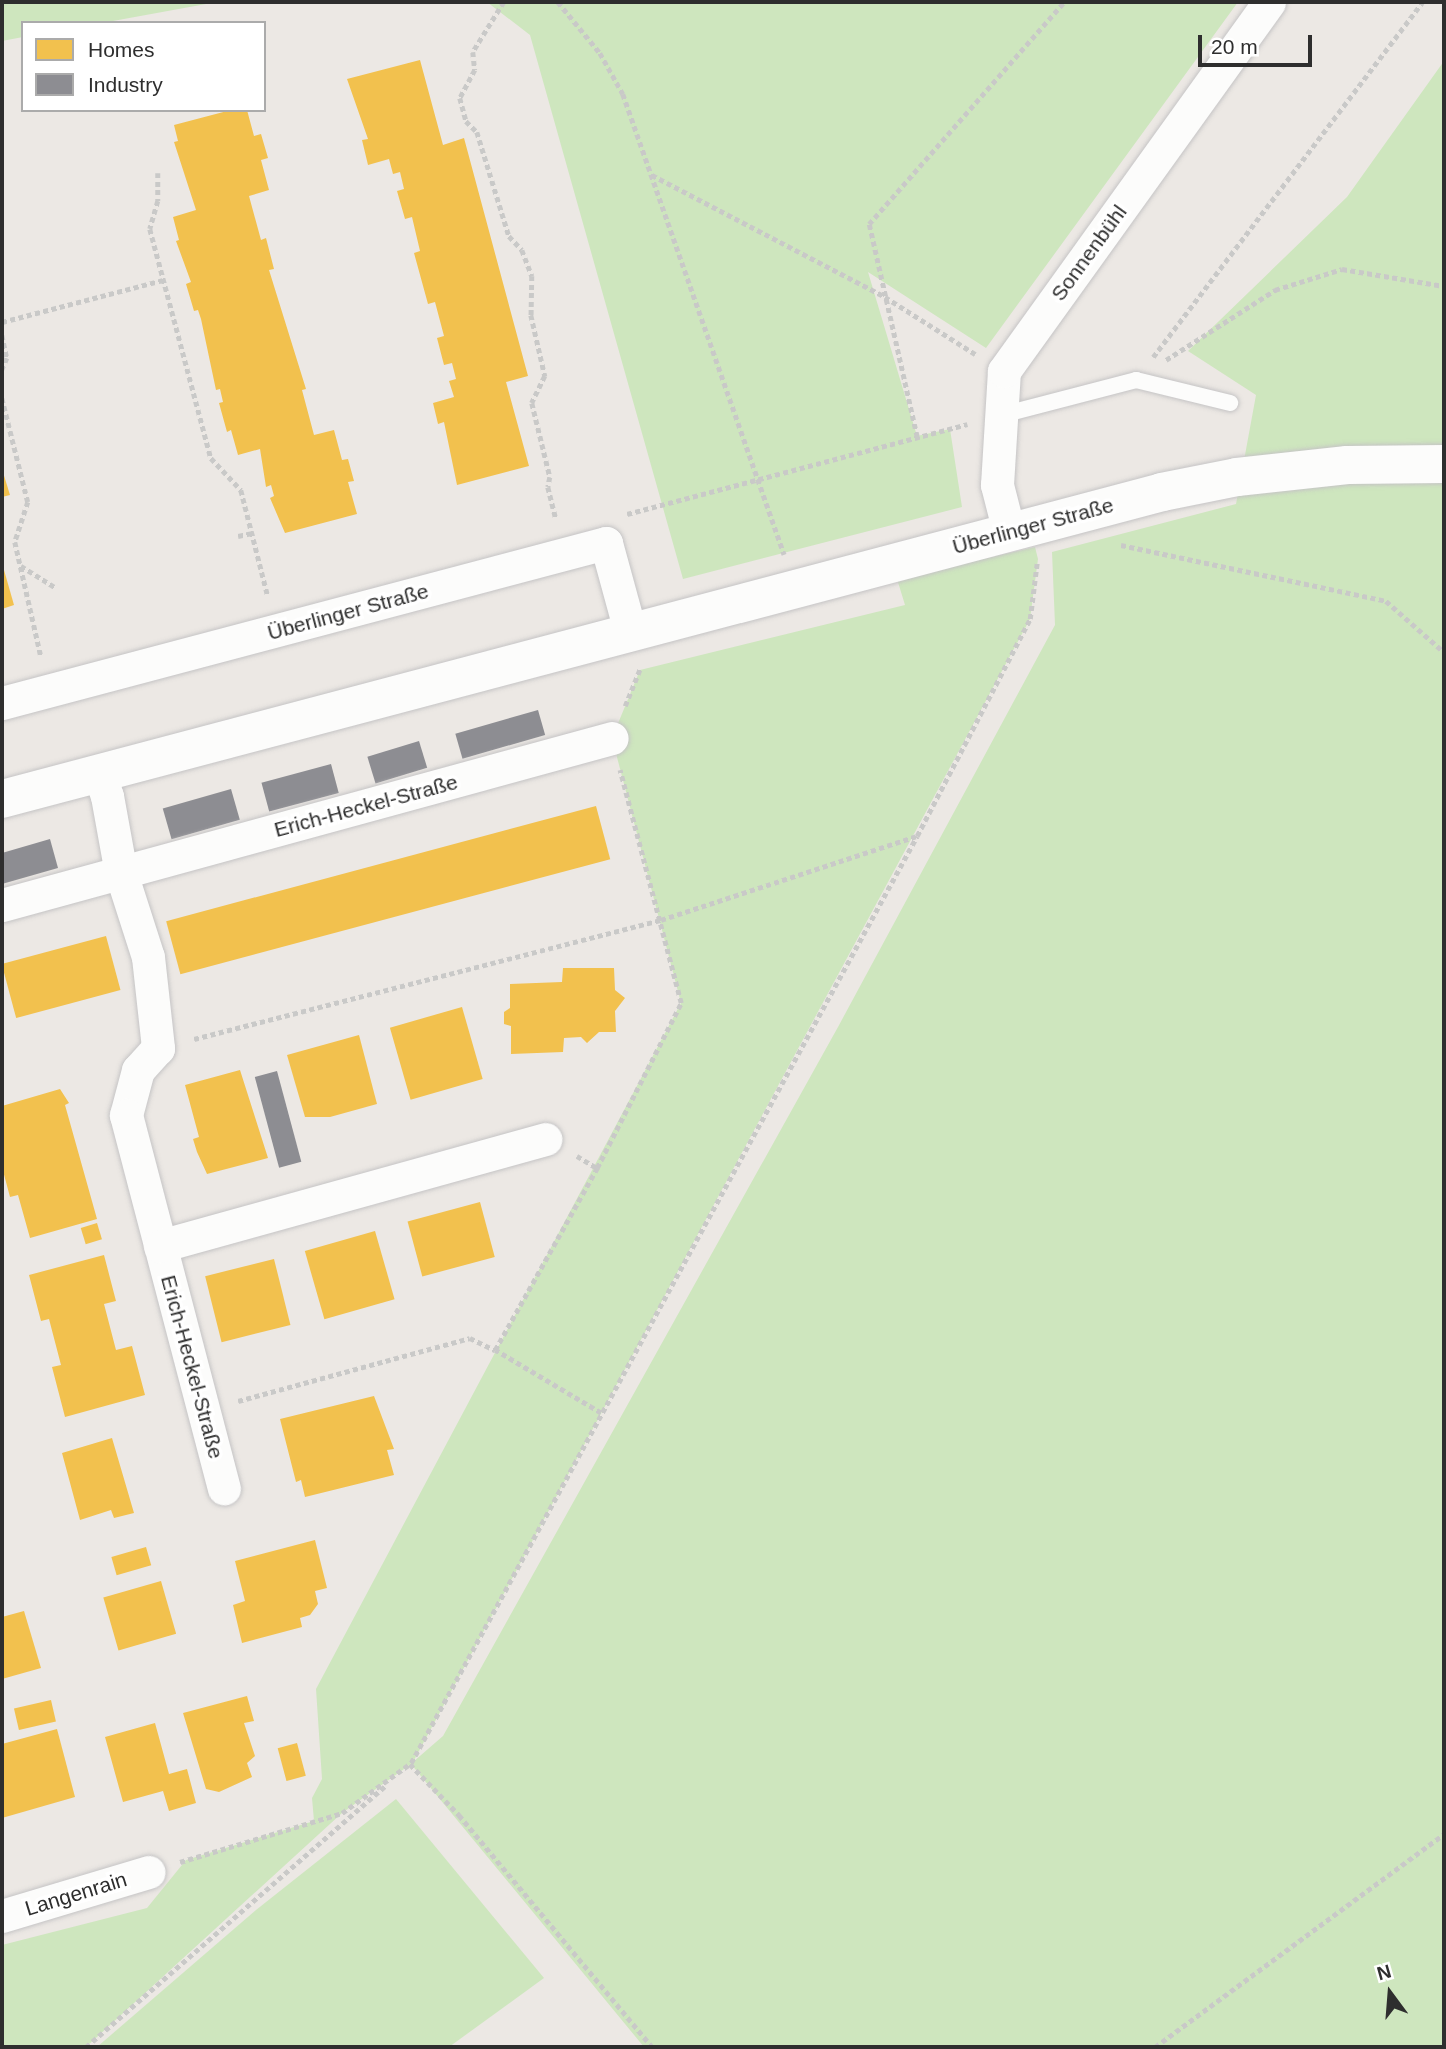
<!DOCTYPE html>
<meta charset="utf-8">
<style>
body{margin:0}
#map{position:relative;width:1446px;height:2049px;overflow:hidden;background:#ece8e4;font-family:Arial,sans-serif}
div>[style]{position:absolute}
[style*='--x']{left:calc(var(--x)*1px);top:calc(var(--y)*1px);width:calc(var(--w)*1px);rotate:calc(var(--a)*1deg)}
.green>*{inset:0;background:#cee6be}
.homes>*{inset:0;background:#f2c14e;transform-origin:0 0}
.industry>*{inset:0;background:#8d8d92;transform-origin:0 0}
.path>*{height:4.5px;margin-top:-2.25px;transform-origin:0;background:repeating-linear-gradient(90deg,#c9c9c8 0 5px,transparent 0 8.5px)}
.roads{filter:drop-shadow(0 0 2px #c5c4c5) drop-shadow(0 0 2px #c5c4c5)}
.service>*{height:16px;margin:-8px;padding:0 8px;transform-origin:8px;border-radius:8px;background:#fcfcfb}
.minor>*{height:33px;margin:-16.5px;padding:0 16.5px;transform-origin:16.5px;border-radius:16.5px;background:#fcfcfb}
.tertiary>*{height:38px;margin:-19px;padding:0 19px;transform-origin:19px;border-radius:19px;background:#fcfcfb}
span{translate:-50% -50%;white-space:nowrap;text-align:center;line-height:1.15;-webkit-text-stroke:7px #fff;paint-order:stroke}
.street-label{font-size:21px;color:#2e2e2e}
.frame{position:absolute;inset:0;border:4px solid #2e2e2e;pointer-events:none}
.legend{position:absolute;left:21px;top:21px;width:245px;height:91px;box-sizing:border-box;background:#fff;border:2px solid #ababab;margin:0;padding:9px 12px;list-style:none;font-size:21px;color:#2e2e2e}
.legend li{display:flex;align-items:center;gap:14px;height:35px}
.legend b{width:35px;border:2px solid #ababab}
.north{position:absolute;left:1355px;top:1958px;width:70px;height:70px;-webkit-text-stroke:5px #fff;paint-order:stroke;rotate:344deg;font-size:19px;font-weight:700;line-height:28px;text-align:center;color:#2e2e2e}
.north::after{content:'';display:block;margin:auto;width:24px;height:32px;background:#2e2e2e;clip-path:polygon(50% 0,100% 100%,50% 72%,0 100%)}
.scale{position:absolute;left:1198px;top:35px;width:114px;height:32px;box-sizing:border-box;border:4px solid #2e2e2e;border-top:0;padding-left:9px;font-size:21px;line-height:24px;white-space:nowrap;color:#2e2e2e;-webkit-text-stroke:5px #fff;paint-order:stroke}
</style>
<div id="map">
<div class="green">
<div style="clip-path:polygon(2px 2px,217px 2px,102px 23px,23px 23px,23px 37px,2px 41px)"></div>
<div style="clip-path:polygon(487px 2px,1238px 2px,986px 348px,868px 272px,917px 436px,950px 429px,962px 507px,683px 579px,530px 35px)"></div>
<div style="clip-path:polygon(1444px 61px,1444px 2047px,644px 2047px,411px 1764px,342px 1813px,86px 2047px,2px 2047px,2px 1945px,147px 1908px,186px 1860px,314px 1821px,312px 1798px,322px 1779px,316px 1689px,681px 1003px,612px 738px,640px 670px,905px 605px,897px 579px,1035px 547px,1038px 559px,1030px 619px,413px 1762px,443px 1736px,838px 1027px,1055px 625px,1052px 552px,1236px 504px,1256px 395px,1188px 351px,1347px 197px)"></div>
<div style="clip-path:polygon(396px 1799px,544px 1978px,449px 2047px,97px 2047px,256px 1910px)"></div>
</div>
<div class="homes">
<div style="clip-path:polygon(420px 60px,443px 145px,464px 138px,528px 376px,506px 382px,529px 466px,457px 485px,444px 422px,438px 424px,433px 403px,454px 397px,449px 381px,456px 379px,452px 363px,444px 365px,437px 338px,444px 336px,435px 302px,428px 304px,414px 253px,420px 251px,412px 217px,405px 219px,397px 191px,404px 189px,400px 172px,393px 174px,389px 159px,368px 165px,362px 140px,368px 139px,347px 79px)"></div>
<div style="clip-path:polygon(231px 110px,247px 110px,254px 136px,261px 134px,268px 158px,261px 160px,269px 190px,249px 196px,261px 240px,266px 238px,274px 269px,269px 270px,306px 389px,302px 390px,314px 435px,334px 430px,342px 460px,348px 459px,354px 481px,348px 482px,357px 514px,285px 533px,270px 498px,274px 496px,271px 485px,266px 487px,260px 449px,238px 455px,231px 430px,227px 432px,219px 403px,223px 402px,220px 389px,216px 390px,201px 319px,198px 310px,194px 311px,186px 284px,191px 282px,176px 241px,179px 240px,173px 217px,196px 210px,174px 142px,178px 141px,174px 125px)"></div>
<div style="clip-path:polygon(2px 469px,10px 495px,2px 497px)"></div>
<div style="clip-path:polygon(2px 563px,14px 605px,2px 609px)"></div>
<div style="left:596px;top:806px;width:55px;height:445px;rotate:75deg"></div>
<div style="left:106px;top:936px;width:56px;height:108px;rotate:75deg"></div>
<div style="clip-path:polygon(563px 968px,614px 968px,615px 990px,625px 998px,615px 1011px,616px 1032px,599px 1032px,587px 1043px,581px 1037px,564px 1038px,563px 1052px,511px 1054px,511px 1026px,504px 1024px,504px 1012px,510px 1008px,510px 984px,562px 982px)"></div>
<div style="left:462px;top:1007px;width:75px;height:75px;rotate:74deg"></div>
<div style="clip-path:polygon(359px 1035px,377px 1104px,330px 1117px,305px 1117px,287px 1055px)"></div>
<div style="clip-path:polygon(240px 1070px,268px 1158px,207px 1174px,197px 1152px,193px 1139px,199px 1137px,185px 1085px)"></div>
<div style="clip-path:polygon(60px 1089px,69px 1103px,65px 1105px,97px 1219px,30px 1238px,18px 1195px,10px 1197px,2px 1167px,2px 1106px)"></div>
<div style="left:480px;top:1202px;width:57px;height:75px;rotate:75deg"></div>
<div style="left:97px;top:1223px;width:17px;height:17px;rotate:73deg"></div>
<div style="left:375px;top:1231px;width:71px;height:73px;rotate:74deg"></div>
<div style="clip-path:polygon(104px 1255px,116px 1301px,104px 1304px,116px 1350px,132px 1346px,145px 1395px,65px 1417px,52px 1367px,61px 1365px,49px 1319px,41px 1321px,29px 1275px)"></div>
<div style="left:274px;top:1259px;width:68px;height:71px;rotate:76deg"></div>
<div style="clip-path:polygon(374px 1396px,394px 1449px,387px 1450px,394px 1475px,305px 1497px,301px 1480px,296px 1482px,280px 1419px)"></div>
<div style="clip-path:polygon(112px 1438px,134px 1513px,114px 1518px,111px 1510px,80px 1520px,62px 1453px)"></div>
<div style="clip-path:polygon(315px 1540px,327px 1588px,315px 1591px,318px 1604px,310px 1615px,300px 1618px,302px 1627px,242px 1643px,233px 1605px,245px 1601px,235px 1561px)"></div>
<div style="left:146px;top:1547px;width:19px;height:36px;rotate:74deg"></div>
<div style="left:161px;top:1581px;width:55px;height:60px;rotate:74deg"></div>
<div style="clip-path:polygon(24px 1611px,41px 1668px,2px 1679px,2px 1617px)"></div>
<div style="clip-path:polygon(247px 1696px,254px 1721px,244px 1723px,255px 1756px,247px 1763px,252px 1777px,219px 1792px,206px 1789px,183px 1713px)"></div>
<div style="left:51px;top:1700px;width:22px;height:38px;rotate:77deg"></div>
<div style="clip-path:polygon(155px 1723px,169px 1774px,187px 1769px,196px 1803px,169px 1811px,163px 1791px,123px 1802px,105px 1737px)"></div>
<div style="clip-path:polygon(57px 1729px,75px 1797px,2px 1818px,2px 1744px)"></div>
<div style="left:297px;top:1743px;width:34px;height:20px;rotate:75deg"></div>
</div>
<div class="industry">
<div style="left:538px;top:710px;width:26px;height:86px;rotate:74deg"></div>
<div style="left:419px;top:741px;width:28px;height:54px;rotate:73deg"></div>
<div style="left:331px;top:764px;width:30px;height:72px;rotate:75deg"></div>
<div style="left:231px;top:789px;width:32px;height:71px;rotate:74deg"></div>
<div style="clip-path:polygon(50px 839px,58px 868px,2px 884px,2px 853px)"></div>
<div style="left:277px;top:1071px;width:94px;height:23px;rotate:75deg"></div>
</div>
<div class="path">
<div style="--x:504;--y:2;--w:59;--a:121.8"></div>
<div style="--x:473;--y:52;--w:18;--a:84"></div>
<div style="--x:475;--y:70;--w:32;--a:118"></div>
<div style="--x:460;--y:98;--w:24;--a:75"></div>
<div style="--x:466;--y:121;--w:16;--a:45"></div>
<div style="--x:477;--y:132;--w:109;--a:72.9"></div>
<div style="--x:509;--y:236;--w:19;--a:47"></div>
<div style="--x:522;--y:250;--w:28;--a:69"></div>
<div style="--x:532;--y:276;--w:39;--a:91"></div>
<div style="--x:531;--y:315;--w:63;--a:77.1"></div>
<div style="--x:545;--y:376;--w:30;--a:116"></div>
<div style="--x:532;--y:403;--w:76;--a:76.3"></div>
<div style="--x:550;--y:477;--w:10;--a:101"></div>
<div style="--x:548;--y:487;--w:33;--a:76"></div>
<div style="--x:558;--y:2;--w:66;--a:50.5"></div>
<div style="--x:600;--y:53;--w:47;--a:60.7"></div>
<div style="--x:623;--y:94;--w:488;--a:70.7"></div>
<div style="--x:158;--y:173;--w:28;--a:90"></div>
<div style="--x:158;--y:201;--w:29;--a:106"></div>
<div style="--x:150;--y:229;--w:237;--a:75.1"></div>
<div style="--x:211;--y:458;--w:44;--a:46.8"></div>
<div style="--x:241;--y:490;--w:110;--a:75.8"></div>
<div style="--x:652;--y:175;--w:263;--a:27.6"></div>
<div style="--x:885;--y:297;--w:107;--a:32.3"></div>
<div style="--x:2;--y:322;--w:166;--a:-14.6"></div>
<div style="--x:2;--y:335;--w:24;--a:78"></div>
<div style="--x:7;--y:358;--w:13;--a:113"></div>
<div style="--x:1153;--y:357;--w:445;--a:-52.8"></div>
<div style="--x:1166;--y:360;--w:130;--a:-32.7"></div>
<div style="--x:1275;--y:290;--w:70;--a:-17.4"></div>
<div style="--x:1342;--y:269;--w:103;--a:9.5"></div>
<div style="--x:2;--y:398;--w:107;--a:76"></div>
<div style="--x:28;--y:502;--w:42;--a:108"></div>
<div style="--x:15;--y:542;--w:117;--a:77.2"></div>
<div style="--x:917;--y:437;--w:218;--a:-102.7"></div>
<div style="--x:869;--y:224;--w:295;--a:-48.7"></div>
<div style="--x:627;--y:514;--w:352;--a:-14.8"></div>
<div style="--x:238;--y:536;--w:14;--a:-12"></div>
<div style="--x:1121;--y:545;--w:271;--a:11.9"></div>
<div style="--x:1386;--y:601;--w:77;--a:41.3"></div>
<div style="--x:21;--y:566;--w:40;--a:32"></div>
<div style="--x:625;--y:706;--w:40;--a:-68"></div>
<div style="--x:194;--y:1039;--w:482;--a:-14.3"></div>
<div style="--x:661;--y:920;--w:268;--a:-18.2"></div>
<div style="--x:577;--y:1156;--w:23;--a:31"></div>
<div style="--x:238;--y:1401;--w:240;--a:-15.2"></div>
<div style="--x:470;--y:1338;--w:28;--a:26"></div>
<div style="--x:601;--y:1413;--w:123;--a:-149.3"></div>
<div style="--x:495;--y:1350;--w:209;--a:-60.7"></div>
<div style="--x:597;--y:1168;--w:185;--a:-63"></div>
<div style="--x:681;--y:1003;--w:241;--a:-104.7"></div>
<div style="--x:410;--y:1764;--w:71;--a:46.1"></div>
<div style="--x:459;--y:1815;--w:302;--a:50.2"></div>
<div style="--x:180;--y:1862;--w:169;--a:-16.8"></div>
<div style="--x:342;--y:1813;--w:85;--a:-35.9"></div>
<div style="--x:411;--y:1763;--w:1056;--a:-61.37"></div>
<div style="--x:917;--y:836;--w:245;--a:-62.5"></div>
<div style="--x:1030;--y:619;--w:56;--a:-82.9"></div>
<div style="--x:86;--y:2047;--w:397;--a:-41.1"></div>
<div style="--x:1155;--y:2047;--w:359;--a:-36.4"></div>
</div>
<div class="roads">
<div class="service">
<div style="--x:998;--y:416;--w:143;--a:-14.6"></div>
<div style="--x:1136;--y:380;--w:97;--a:13.7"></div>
</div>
<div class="minor">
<div style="--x:1009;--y:532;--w:49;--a:-104.3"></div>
<div style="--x:997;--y:485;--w:114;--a:-86.5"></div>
<div style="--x:1004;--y:371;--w:454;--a:-54.3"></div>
<div style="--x:2;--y:703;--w:625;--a:-14.84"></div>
<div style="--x:606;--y:543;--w:91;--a:74.7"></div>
<div style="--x:99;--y:773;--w:24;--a:71"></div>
<div style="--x:107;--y:796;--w:78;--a:79.7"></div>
<div style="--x:121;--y:873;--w:88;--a:72.2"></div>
<div style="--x:148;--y:957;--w:92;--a:83.7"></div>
<div style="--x:158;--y:1048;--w:30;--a:132"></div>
<div style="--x:138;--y:1070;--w:47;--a:104.9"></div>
<div style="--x:126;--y:1115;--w:386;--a:75.3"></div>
<div style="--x:2;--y:905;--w:632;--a:-15.31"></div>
<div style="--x:160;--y:1246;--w:400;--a:-15.5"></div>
<div style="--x:2;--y:1916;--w:153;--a:-16.7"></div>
</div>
<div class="tertiary">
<div style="--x:2;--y:799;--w:1200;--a:-14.82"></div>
<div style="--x:1162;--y:492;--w:76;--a:-11.3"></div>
<div style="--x:1237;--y:477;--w:111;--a:-6.2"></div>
<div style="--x:1347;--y:465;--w:97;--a:-0.6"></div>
</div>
</div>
<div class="street-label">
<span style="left:1089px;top:253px;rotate:-54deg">Sonnenbühl</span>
<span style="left:1033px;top:526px;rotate:-15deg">Überlinger Straße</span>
<span style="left:348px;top:612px;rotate:-15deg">Überlinger Straße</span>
<span style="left:366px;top:806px;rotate:-15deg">Erich-Heckel-Straße</span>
<span style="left:192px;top:1367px;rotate:75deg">Erich-Heckel-Straße</span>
<span style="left:76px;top:1894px;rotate:-17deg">Langenrain</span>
</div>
<div class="frame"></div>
<ul class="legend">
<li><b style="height:19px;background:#f2c14e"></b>Homes</li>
<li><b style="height:19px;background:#8d8d92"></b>Industry</li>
</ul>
<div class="north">N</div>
<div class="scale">20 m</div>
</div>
